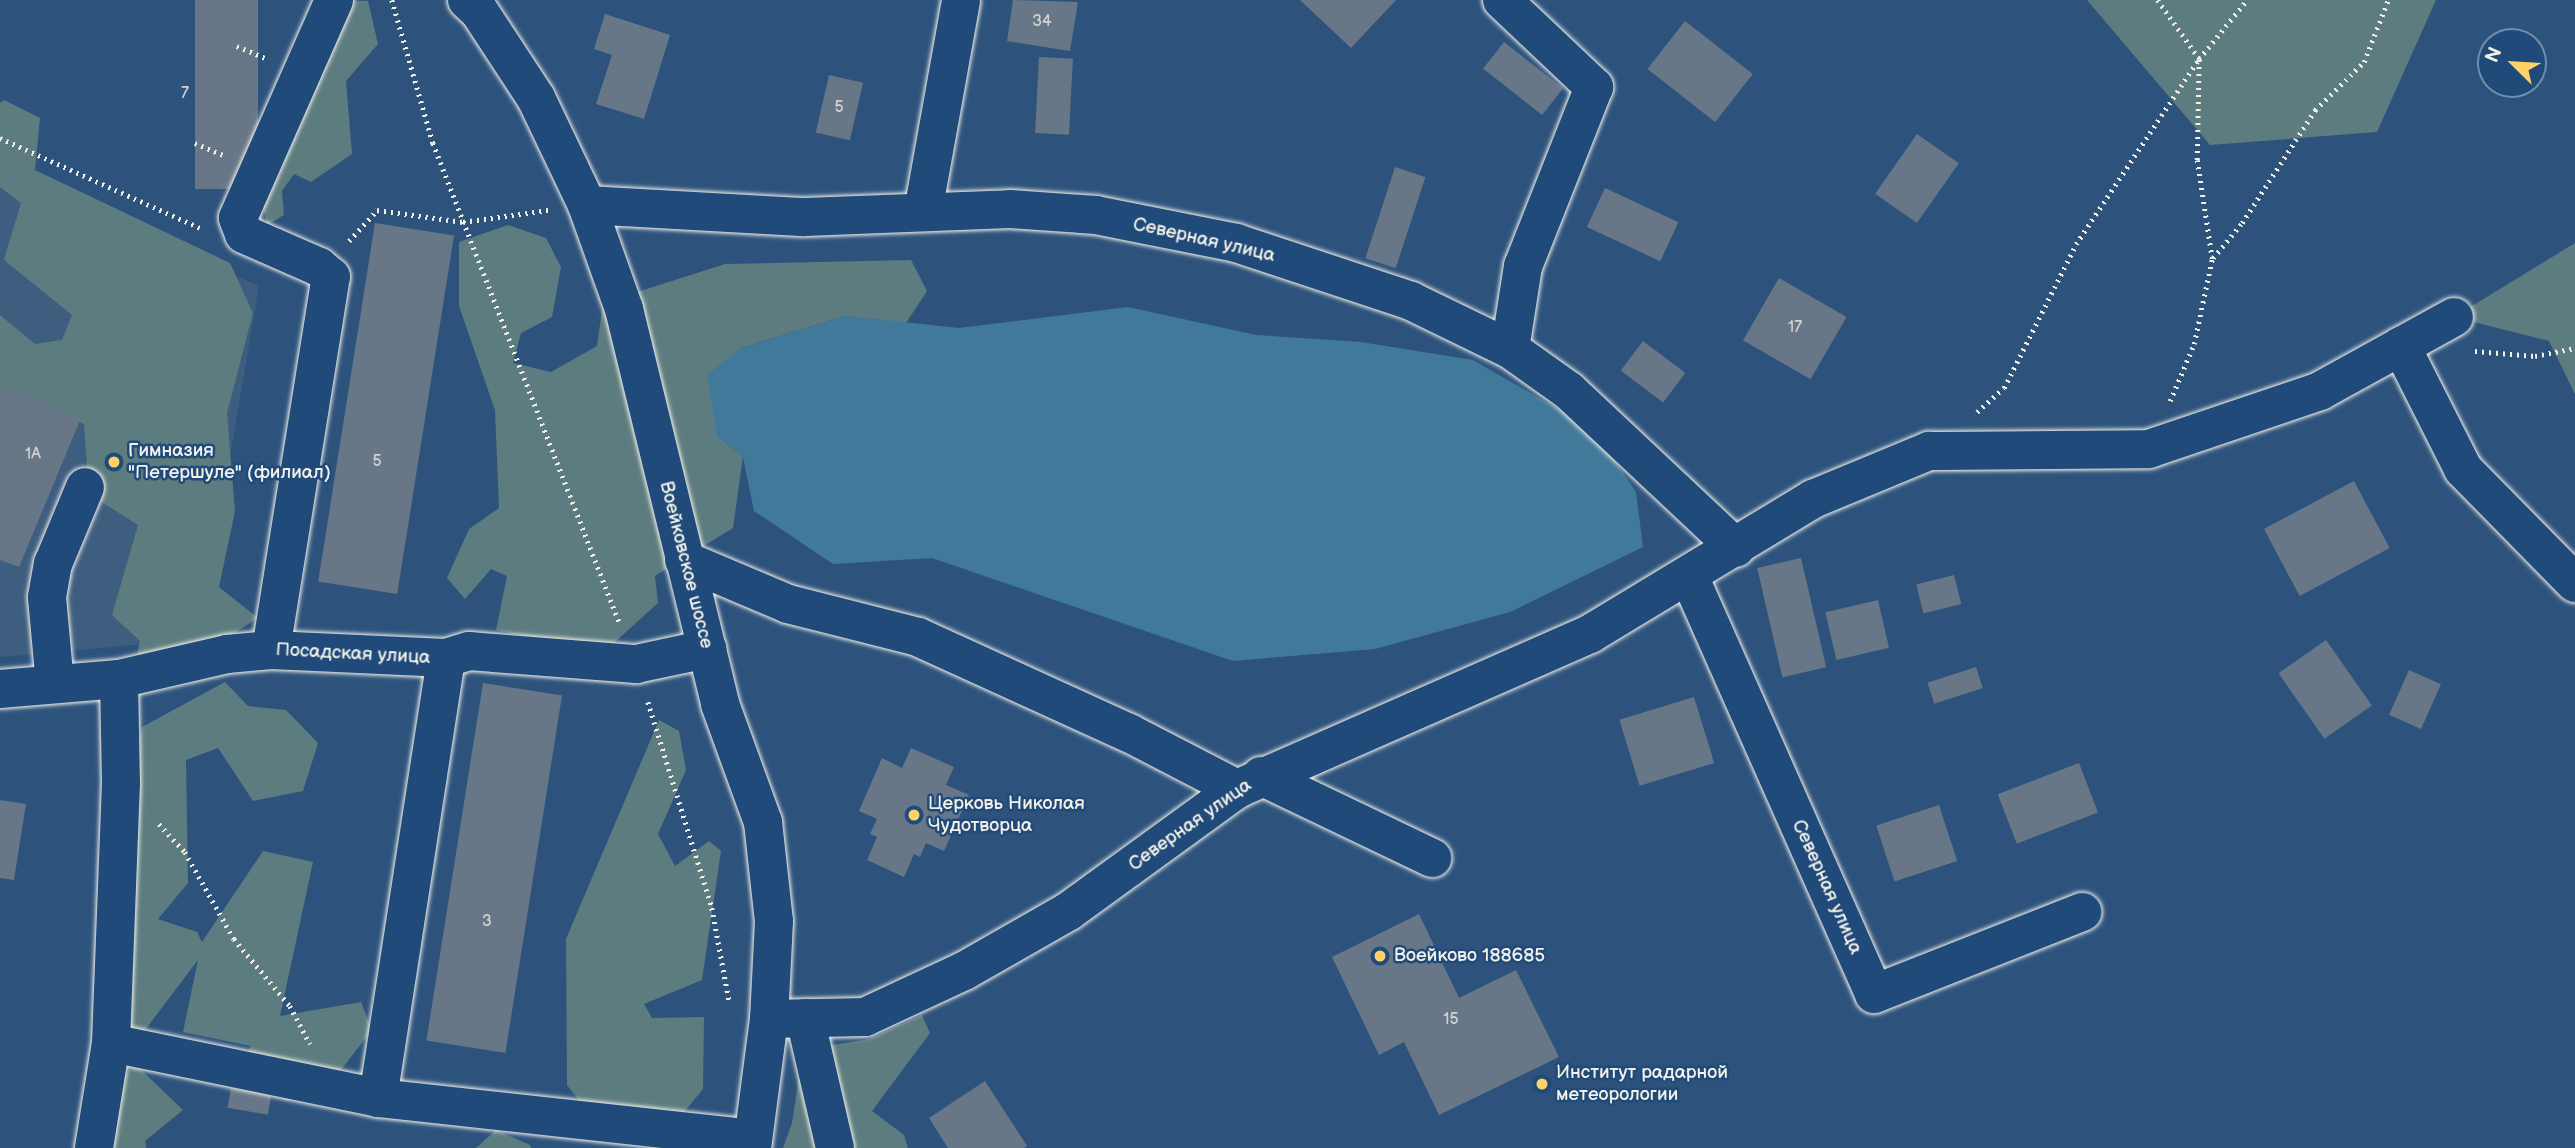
<!DOCTYPE html>
<meta charset="utf-8">
<style>
body{margin:0}
#map{position:relative;width:2575px;height:1148px;overflow:hidden;background:#2d537d;font-family:"Balsamiq Sans",sans-serif}
div>[style]{position:absolute}
[style*='--x']{left:calc(var(--x)*1px);top:calc(var(--y)*1px);width:calc(var(--w)*1px);rotate:calc(var(--a)*1deg)}
.built>*{inset:0;background:#3e5e80}
.green>*{inset:0;background:#5c7c80}
.water>*{inset:0;background:#41799b}
.building>*{inset:0;background:#677787;transform-origin:0 0}
.path>*{height:4.5px;margin-top:-2.25px;transform-origin:0;background:repeating-linear-gradient(90deg,#f4f1e8 0 2px,transparent 0 7px)}
.roads{filter:drop-shadow(0 0 2px #f4f1e8) drop-shadow(0 0 2px #f4f1e8)}
.minor>*{height:38px;margin:-19px;padding:0 19px;transform-origin:19px;border-radius:19px;background:#1f4a7a}
.dots>*{width:19px;height:19px;translate:-50% -50%;box-sizing:border-box;border:4px solid #1f4a7a;border-radius:50%}
span{translate:-50% -50%;white-space:nowrap;text-align:center;line-height:1.15;-webkit-text-stroke:5px #1f4a7a;paint-order:stroke}
.number-label{font-size:16px;color:#d1d2d0}
.number-label span{-webkit-text-stroke-width:0}
.street-label{font-size:19px;color:#f4f1e8}
.poi-label{font-size:19px;color:#f4f1e8}
.left{translate:0 -50%;text-align:left}
.north{position:absolute;left:2477px;top:28px;width:70px;height:70px;box-sizing:border-box;background:#1f4a7a;border:2px solid #748da6;border-radius:50%;rotate:294deg;font-size:19px;font-weight:700;line-height:28px;text-align:center;color:#f4f1e8}
.north::after{content:'';display:block;margin:auto;width:24px;height:32px;background:#ffd166;clip-path:polygon(50% 0,100% 100%,50% 72%,0 100%)}
</style>
<div id="map">
<div class="built">
<div style="clip-path:polygon(0 172px,259px 286px,199px 639px,0 657px)"></div>
</div>
<div class="green">
<div style="clip-path:polygon(344px 0,368px 1px,378px 44px,346px 81px,352px 154px,311px 182px,294px 174px,282px 191px,284px 215px,267px 225px,259px 188px)"></div>
<div style="clip-path:polygon(2087px 0,2436px 0,2377px 132px,2210px 145px)"></div>
<div style="clip-path:polygon(4px 100px,40px 118px,35px 170px,230px 263px,253px 313px,227px 413px,235px 511px,219px 587px,258px 618px,217px 644px,136px 658px,140px 641px,112px 615px,138px 525px,89px 494px,84px 424px,0 386px,0 315px,35px 344px,62px 340px,72px 315px,4px 260px,21px 203px,0 187px,0 103px)"></div>
<div style="clip-path:polygon(508px 225px,546px 238px,561px 267px,552px 317px,521px 333px,513px 363px,551px 372px,597px 346px,603px 303px,725px 264px,911px 260px,927px 291px,906px 323px,846px 316px,741px 348px,717px 436px,743px 457px,733px 528px,655px 576px,658px 603px,604px 652px,496px 630px,507px 576px,491px 569px,465px 599px,447px 578px,469px 529px,499px 508px,495px 410px,459px 306px,459px 242px)"></div>
<div style="clip-path:polygon(2575px 243px,2575px 394px,2549px 341px,2454px 317px)"></div>
<div style="clip-path:polygon(225px 682px,248px 706px,286px 710px,318px 743px,303px 791px,253px 801px,218px 748px,186px 760px,188px 883px,158px 919px,197px 932px,202px 942px,263px 851px,313px 862px,280px 1016px,361px 1002px,372px 1030px,323px 1093px,287px 1101px,256px 1084px,243px 1061px,251px 1046px,183px 1032px,198px 960px,142px 1034px,131px 1035px,135px 761px,142px 727px)"></div>
<div style="clip-path:polygon(659px 720px,679px 731px,686px 770px,658px 834px,675px 866px,709px 841px,721px 851px,702px 980px,644px 1004px,652px 1018px,704px 1017px,703px 1089px,680px 1117px,583px 1106px,567px 1085px,566px 939px)"></div>
<div style="clip-path:polygon(922px 1015px,930px 1033px,872px 1111px,904px 1135px,908px 1148px,783px 1148px,792px 1123px,803px 1050px,869px 1039px)"></div>
<div style="clip-path:polygon(135px 1064px,183px 1110px,145px 1141px,146px 1148px,109px 1148px,119px 1081px)"></div>
<div style="clip-path:polygon(496px 1130px,530px 1145px,531px 1148px,476px 1148px)"></div>
</div>
<div class="water">
<div style="clip-path:polygon(1128px 307px,1256px 335px,1361px 342px,1473px 360px,1593px 429px,1636px 492px,1643px 547px,1510px 612px,1375px 649px,1233px 661px,932px 558px,833px 564px,754px 511px,743px 457px,717px 436px,707px 375px,741px 348px,846px 316px,959px 328px)"></div>
</div>
<div class="building">
<div style="left:195px;top:0;width:63px;height:189px"></div>
<div style="clip-path:polygon(1013px 0,1078px 2px,1070px 51px,1007px 41px)"></div>
<div style="clip-path:polygon(1300px 0,1396px 0,1351px 48px)"></div>
<div style="clip-path:polygon(605px 14px,670px 35px,644px 119px,596px 104px,612px 55px,594px 49px)"></div>
<div style="left:1685px;top:21px;width:86px;height:61px;rotate:38deg"></div>
<div style="left:1504px;top:42px;width:75px;height:34px;rotate:38deg"></div>
<div style="left:1039px;top:57px;width:34px;height:76px;rotate:3deg"></div>
<div style="left:829px;top:75px;width:35px;height:59px;rotate:13deg"></div>
<div style="left:1917px;top:134px;width:51px;height:73px;rotate:35deg"></div>
<div style="left:1395px;top:167px;width:32px;height:96px;rotate:18deg"></div>
<div style="left:1605px;top:188px;width:81px;height:43px;rotate:25deg"></div>
<div style="left:375px;top:223px;width:80px;height:363px;rotate:9deg"></div>
<div style="left:1779px;top:278px;width:78px;height:72px;rotate:30deg"></div>
<div style="left:1643px;top:341px;width:53px;height:37px;rotate:37deg"></div>
<div style="clip-path:polygon(0 385px,81px 418px,19px 567px,0 560px)"></div>
<div style="left:2354px;top:481px;width:76px;height:102px;rotate:62deg"></div>
<div style="left:1801px;top:558px;width:112px;height:45px;rotate:77deg"></div>
<div style="left:1954px;top:575px;width:30px;height:39px;rotate:76deg"></div>
<div style="left:1878px;top:600px;width:49px;height:54px;rotate:77deg"></div>
<div style="left:2326px;top:640px;width:80px;height:58px;rotate:55deg"></div>
<div style="left:1976px;top:667px;width:22px;height:51px;rotate:72deg"></div>
<div style="left:2409px;top:670px;width:35px;height:49px;rotate:24deg"></div>
<div style="left:483px;top:683px;width:80px;height:362px;rotate:9deg"></div>
<div style="left:1694px;top:697px;width:69px;height:78px;rotate:73deg"></div>
<div style="clip-path:polygon(911px 748px,954px 767px,946px 785px,969px 795px,944px 851px,926px 843px,920px 857px,914px 854px,904px 877px,867px 860px,877px 837px,870px 834px,877px 819px,859px 811px,882px 758px,902px 768px)"></div>
<div style="left:2079px;top:763px;width:53px;height:87px;rotate:69deg"></div>
<div style="clip-path:polygon(0 800px,26px 804px,14px 880px,0 878px)"></div>
<div style="left:1939px;top:805px;width:59px;height:66px;rotate:72deg"></div>
<div style="clip-path:polygon(1419px 914px,1459px 998px,1516px 970px,1559px 1057px,1439px 1115px,1404px 1042px,1379px 1055px,1332px 957px)"></div>
<div style="clip-path:polygon(985px 1081px,1027px 1146px,1024px 1148px,948px 1148px,929px 1118px)"></div>
<div style="left:231px;top:1088px;width:41px;height:20px;rotate:10deg"></div>
</div>
<div class="path">
<div style="--x:392;--y:0;--w:149;--a:74"></div>
<div style="--x:433;--y:143;--w:516;--a:68.76"></div>
<div style="--x:237;--y:46;--w:30;--a:23"></div>
<div style="--x:0;--y:138;--w:219;--a:24.2"></div>
<div style="--x:195;--y:143;--w:30;--a:23"></div>
<div style="--x:349;--y:241;--w:42;--a:-47.9"></div>
<div style="--x:377;--y:210;--w:87;--a:7.9"></div>
<div style="--x:463;--y:222;--w:86;--a:-8"></div>
<div style="--x:2213;--y:258;--w:45;--a:-50.4"></div>
<div style="--x:2242;--y:223;--w:135;--a:-57.1"></div>
<div style="--x:2315;--y:110;--w:69;--a:-44.4"></div>
<div style="--x:2364;--y:62;--w:66;--a:-68.8"></div>
<div style="--x:2475;--y:351;--w:60;--a:4.8"></div>
<div style="--x:2535;--y:356;--w:41;--a:-11.3"></div>
<div style="--x:2170;--y:401;--w:62;--a:-67.2"></div>
<div style="--x:2194;--y:344;--w:87;--a:-78"></div>
<div style="--x:2212;--y:259;--w:100;--a:-98.6"></div>
<div style="--x:2197;--y:160;--w:101;--a:-88.9"></div>
<div style="--x:2199;--y:59;--w:76;--a:-50.9"></div>
<div style="--x:1977;--y:412;--w:36;--a:-42"></div>
<div style="--x:2004;--y:388;--w:161;--a:-63.4"></div>
<div style="--x:2076;--y:244;--w:222;--a:-56.4"></div>
<div style="--x:2199;--y:59;--w:72;--a:-125.4"></div>
<div style="--x:648;--y:702;--w:216;--a:72.7"></div>
<div style="--x:712;--y:908;--w:94;--a:79.5"></div>
<div style="--x:159;--y:824;--w:38;--a:47"></div>
<div style="--x:185;--y:852;--w:100;--a:60.6"></div>
<div style="--x:234;--y:939;--w:87;--a:50.1"></div>
<div style="--x:290;--y:1006;--w:43;--a:62.2"></div>
</div>
<div class="roads">
<div class="minor">
<div style="--x:467;--y:0;--w:16;--a:43"></div>
<div style="--x:479;--y:11;--w:104;--a:56.8"></div>
<div style="--x:536;--y:98;--w:119;--a:64.5"></div>
<div style="--x:587;--y:205;--w:110;--a:70.4"></div>
<div style="--x:624;--y:309;--w:406;--a:76.3"></div>
<div style="--x:720;--y:704;--w:126;--a:70"></div>
<div style="--x:763;--y:822;--w:100;--a:83.7"></div>
<div style="--x:774;--y:921;--w:98;--a:92.9"></div>
<div style="--x:769;--y:1019;--w:130;--a:97.5"></div>
<div style="--x:1502;--y:0;--w:127;--a:43.4"></div>
<div style="--x:1594;--y:87;--w:193;--a:111.6"></div>
<div style="--x:1523;--y:266;--w:84;--a:98.9"></div>
<div style="--x:587;--y:205;--w:218;--a:3.2"></div>
<div style="--x:805;--y:217;--w:205;--a:-2.2"></div>
<div style="--x:1010;--y:209;--w:86;--a:4"></div>
<div style="--x:1096;--y:215;--w:143;--a:11.3"></div>
<div style="--x:1236;--y:243;--w:184;--a:18.3"></div>
<div style="--x:1411;--y:301;--w:110;--a:25.9"></div>
<div style="--x:1510;--y:349;--w:72;--a:35.4"></div>
<div style="--x:1569;--y:391;--w:229;--a:43.2"></div>
<div style="--x:923;--y:212;--w:215;--a:-79.8"></div>
<div style="--x:2401;--y:346;--w:138;--a:63.2"></div>
<div style="--x:2463;--y:469;--w:160;--a:45.5"></div>
<div style="--x:684;--y:560;--w:113;--a:22.9"></div>
<div style="--x:788;--y:604;--w:134;--a:14.2"></div>
<div style="--x:918;--y:637;--w:232;--a:24.5"></div>
<div style="--x:1129;--y:733;--w:122;--a:27.4"></div>
<div style="--x:1689;--y:576;--w:457;--a:66.1"></div>
<div style="--x:1874;--y:994;--w:224;--a:-21.5"></div>
<div style="--x:271;--y:650;--w:378;--a:-80.9"></div>
<div style="--x:331;--y:277;--w:16;--a:-140"></div>
<div style="--x:319;--y:267;--w:82;--a:-156.3"></div>
<div style="--x:244;--y:234;--w:17;--a:-111"></div>
<div style="--x:238;--y:218;--w:238;--a:-66.2"></div>
<div style="--x:55;--y:684;--w:87;--a:-95.3"></div>
<div style="--x:47;--y:597;--w:34;--a:-80"></div>
<div style="--x:53;--y:564;--w:83;--a:-67.4"></div>
<div style="--x:0;--y:689;--w:119;--a:-4.8"></div>
<div style="--x:119;--y:679;--w:111;--a:-13"></div>
<div style="--x:227;--y:654;--w:44;--a:-5.2"></div>
<div style="--x:271;--y:650;--w:175;--a:2.6"></div>
<div style="--x:446;--y:658;--w:24;--a:-17"></div>
<div style="--x:469;--y:651;--w:168;--a:4.5"></div>
<div style="--x:636;--y:664;--w:73;--a:-11.9"></div>
<div style="--x:1261;--y:776;--w:190;--a:25.6"></div>
<div style="--x:805;--y:1018;--w:133;--a:77"></div>
<div style="--x:769;--y:1019;--w:96;--a:-1.2"></div>
<div style="--x:865;--y:1017;--w:109;--a:-24.9"></div>
<div style="--x:964;--y:971;--w:121;--a:-29.7"></div>
<div style="--x:1069;--y:911;--w:208;--a:-36"></div>
<div style="--x:1237;--y:789;--w:386;--a:-23.7"></div>
<div style="--x:1590;--y:634;--w:261;--a:-31.2"></div>
<div style="--x:1813;--y:499;--w:126;--a:-22.5"></div>
<div style="--x:1929;--y:451;--w:220;--a:-0.5"></div>
<div style="--x:2149;--y:449;--w:181;--a:-18.7"></div>
<div style="--x:2320;--y:391;--w:153;--a:-28.9"></div>
<div style="--x:111;--y:1043;--w:273;--a:11.6"></div>
<div style="--x:378;--y:1098;--w:377;--a:6.2"></div>
<div style="--x:378;--y:1098;--w:445;--a:-81.2"></div>
<div style="--x:94;--y:1148;--w:106;--a:-80.8"></div>
<div style="--x:111;--y:1043;--w:259;--a:-87.8"></div>
<div style="--x:121;--y:784;--w:105;--a:-91.1"></div>
</div>
</div>
<div class="dots">
<div style="left:114px;top:462px;background:#ffd166"></div>
<div style="left:914px;top:815px;background:#ffd166"></div>
<div style="left:1380px;top:956px;background:#ffd166"></div>
<div style="left:1542px;top:1084px;background:#ffd166"></div>
</div>
<div class="number-label">
<span style="left:1042px;top:22px">34</span>
<span style="left:185px;top:94px">7</span>
<span style="left:839px;top:108px">5</span>
<span style="left:1795px;top:328px">17</span>
<span style="left:33px;top:455px">1А</span>
<span style="left:377px;top:462px">5</span>
<span style="left:487px;top:922px">3</span>
<span style="left:1451px;top:1020px">15</span>
</div>
<div class="street-label">
<span style="left:1204px;top:240px;rotate:13deg">Северная улица</span>
<span style="left:686px;top:565px;rotate:76deg">Воейковское шоссе</span>
<span style="left:353px;top:654px;rotate:3deg">Посадская улица</span>
<span style="left:1190px;top:825px;rotate:-35deg">Северная улица</span>
<span style="left:1827px;top:887px;rotate:66deg">Северная улица</span>
</div>
<div class="poi-label">
<span class="left" style="left:128px;top:462px">Гимназия<br>"Петершуле" (филиал)</span>
<span class="left" style="left:928px;top:815px">Церковь Николая<br>Чудотворца</span>
<span class="left" style="left:1394px;top:956px">Воейково 188685</span>
<span class="left" style="left:1556px;top:1084px">Институт радарной<br>метеорологии</span>
</div>
<div class="north">N</div>
</div>
